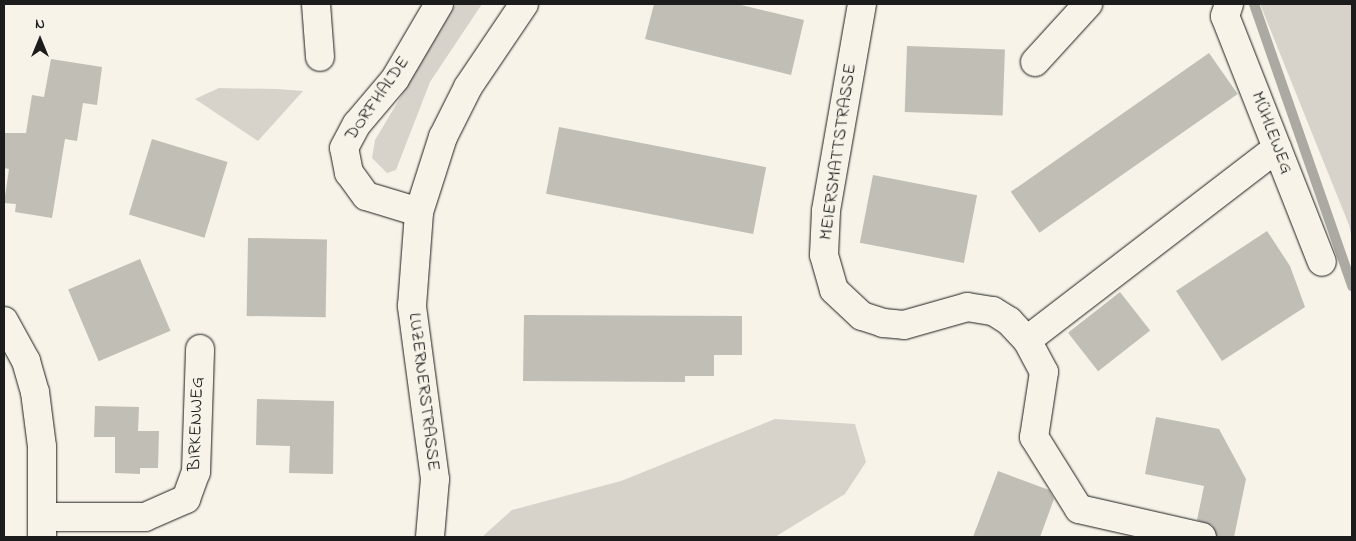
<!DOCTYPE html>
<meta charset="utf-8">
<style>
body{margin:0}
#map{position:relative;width:1356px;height:541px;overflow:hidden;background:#f7f3e8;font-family:"Indie Flower",sans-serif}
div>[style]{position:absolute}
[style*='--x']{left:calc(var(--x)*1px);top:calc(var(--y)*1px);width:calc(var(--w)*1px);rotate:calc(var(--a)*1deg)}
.green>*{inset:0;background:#d7d3cb}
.stream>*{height:10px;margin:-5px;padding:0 5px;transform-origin:5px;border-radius:5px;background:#aca9a2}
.building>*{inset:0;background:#c0beb5;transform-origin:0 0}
.roads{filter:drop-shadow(0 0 1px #1c1c1c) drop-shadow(0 0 1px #1c1c1c)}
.minor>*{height:28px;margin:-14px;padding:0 14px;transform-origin:14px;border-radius:14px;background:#f7f3e8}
.major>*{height:28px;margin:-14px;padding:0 14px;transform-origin:14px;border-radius:14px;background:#f7f3e8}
span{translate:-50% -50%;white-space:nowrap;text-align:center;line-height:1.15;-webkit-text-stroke:4px #f7f3e8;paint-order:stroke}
.street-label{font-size:18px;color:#1c1c1c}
.frame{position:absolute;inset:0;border:5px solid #1c1c1c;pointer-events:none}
.north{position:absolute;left:15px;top:15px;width:50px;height:50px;-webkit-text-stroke:4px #f7f3e8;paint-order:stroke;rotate:0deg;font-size:14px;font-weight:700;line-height:20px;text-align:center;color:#1c1c1c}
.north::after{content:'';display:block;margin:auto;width:18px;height:22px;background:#1c1c1c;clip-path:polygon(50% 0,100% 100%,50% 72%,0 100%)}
</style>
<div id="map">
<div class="green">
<div style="clip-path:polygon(456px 4px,482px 4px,430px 82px,396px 170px,387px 173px,372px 158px,375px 140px)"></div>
<div style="clip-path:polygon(1260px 4px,1352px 4px,1352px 239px,1349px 225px)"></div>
<div style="clip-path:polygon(219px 88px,278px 89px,303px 91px,258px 141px,195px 99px)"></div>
<div style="clip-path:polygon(775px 419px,855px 424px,866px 462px,845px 494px,775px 537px,482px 537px,512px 510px,621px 481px)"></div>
</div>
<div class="stream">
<div style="--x:1254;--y:4;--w:299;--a:70.8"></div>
</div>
<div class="building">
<div style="clip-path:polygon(654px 4px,737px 4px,804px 20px,791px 75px,645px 39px)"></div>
<div style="left:907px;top:46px;width:98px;height:66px;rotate:2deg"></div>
<div style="left:1209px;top:53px;width:50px;height:242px;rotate:55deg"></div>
<div style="clip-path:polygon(51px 59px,102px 67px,97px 105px,83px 103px,77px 141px,65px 139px,52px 218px,15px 212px,16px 204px,4px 203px,9px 169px,4px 168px,4px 133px,26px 133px,32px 95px,44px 97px)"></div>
<div style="left:559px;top:127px;width:211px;height:68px;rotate:11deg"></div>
<div style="left:152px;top:139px;width:79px;height:79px;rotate:17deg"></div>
<div style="left:873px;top:175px;width:106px;height:69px;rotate:11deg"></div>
<div style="clip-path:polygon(1267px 231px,1290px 266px,1305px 307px,1222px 361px,1176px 291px)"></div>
<div style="left:248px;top:238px;width:79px;height:78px;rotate:1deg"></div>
<div style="left:140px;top:259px;width:78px;height:78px;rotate:67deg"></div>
<div style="left:1120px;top:292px;width:49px;height:66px;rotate:52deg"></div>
<div style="clip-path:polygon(524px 315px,742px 316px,742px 355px,714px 355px,714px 376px,685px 376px,685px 382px,523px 381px)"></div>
<div style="clip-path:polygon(257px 399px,334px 401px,333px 474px,289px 473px,290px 446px,256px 445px)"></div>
<div style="clip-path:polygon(95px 406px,139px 407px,138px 431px,159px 431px,158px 468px,140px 468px,140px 474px,115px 473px,115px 437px,94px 437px)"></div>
<div style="clip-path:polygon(1156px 417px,1219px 429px,1246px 479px,1234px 537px,1217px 537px,1212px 525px,1197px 520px,1204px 486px,1145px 474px)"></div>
<div style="clip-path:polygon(998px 471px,1049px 490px,1054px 499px,1040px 537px,973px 537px)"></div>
</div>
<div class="roads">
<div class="minor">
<div style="--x:316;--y:4;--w:53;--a:85.7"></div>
<div style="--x:862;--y:4;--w:210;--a:99.9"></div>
<div style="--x:826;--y:211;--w:44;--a:92.6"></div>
<div style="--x:824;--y:255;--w:36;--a:74"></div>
<div style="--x:834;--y:290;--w:38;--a:43"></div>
<div style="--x:862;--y:316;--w:22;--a:18"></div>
<div style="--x:883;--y:323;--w:21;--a:5"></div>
<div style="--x:904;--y:325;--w:66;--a:-15.9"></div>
<div style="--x:967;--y:307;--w:26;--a:9"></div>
<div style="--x:993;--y:311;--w:19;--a:32"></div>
<div style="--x:1009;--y:321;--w:26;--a:47"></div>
<div style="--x:1027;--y:340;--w:36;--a:62"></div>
<div style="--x:1044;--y:372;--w:66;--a:98.7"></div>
<div style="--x:1034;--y:437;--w:85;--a:58"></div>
<div style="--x:1079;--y:509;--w:126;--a:12.8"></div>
<div style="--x:1229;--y:4;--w:13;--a:108"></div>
<div style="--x:1225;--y:16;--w:264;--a:68.5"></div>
<div style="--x:1035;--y:62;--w:79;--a:-47.6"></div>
<div style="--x:419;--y:212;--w:55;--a:-163.2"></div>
<div style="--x:366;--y:196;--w:29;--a:-126"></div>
<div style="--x:349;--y:173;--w:25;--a:-101"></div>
<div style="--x:344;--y:148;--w:27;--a:-62"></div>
<div style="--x:357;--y:124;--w:59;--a:-49.8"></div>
<div style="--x:395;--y:79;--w:87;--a:-59.6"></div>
<div style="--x:4;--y:321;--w:46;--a:61.2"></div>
<div style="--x:26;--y:361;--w:32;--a:74"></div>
<div style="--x:35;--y:392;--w:55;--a:82.7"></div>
<div style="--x:42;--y:447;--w:90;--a:90"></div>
<div style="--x:1027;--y:340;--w:315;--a:-37.5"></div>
<div style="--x:42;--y:517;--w:103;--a:0"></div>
<div style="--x:145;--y:517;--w:45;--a:-23.7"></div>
<div style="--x:186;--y:499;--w:29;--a:-70"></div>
<div style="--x:196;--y:472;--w:123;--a:-88.1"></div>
</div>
<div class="major">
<div style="--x:430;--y:537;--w:58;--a:-85.1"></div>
<div style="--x:435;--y:479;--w:175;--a:-97.6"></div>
<div style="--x:412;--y:306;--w:94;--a:-85.7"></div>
<div style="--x:419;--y:212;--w:79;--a:-72.3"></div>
<div style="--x:443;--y:137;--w:56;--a:-63.4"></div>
<div style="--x:468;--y:87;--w:100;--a:-56"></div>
</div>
</div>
<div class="street-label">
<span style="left:378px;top:99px;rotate:-55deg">DORFHALDE</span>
<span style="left:1271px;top:133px;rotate:69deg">MÜHLEWEG</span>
<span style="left:839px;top:152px;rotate:-82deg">MEIERSMATTSTRASSE</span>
<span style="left:423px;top:392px;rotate:83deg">LUZERNERSTRASSE</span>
<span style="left:197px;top:424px;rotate:-88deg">BIRKENWEG</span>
</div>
<div class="frame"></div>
<div class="north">N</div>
</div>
